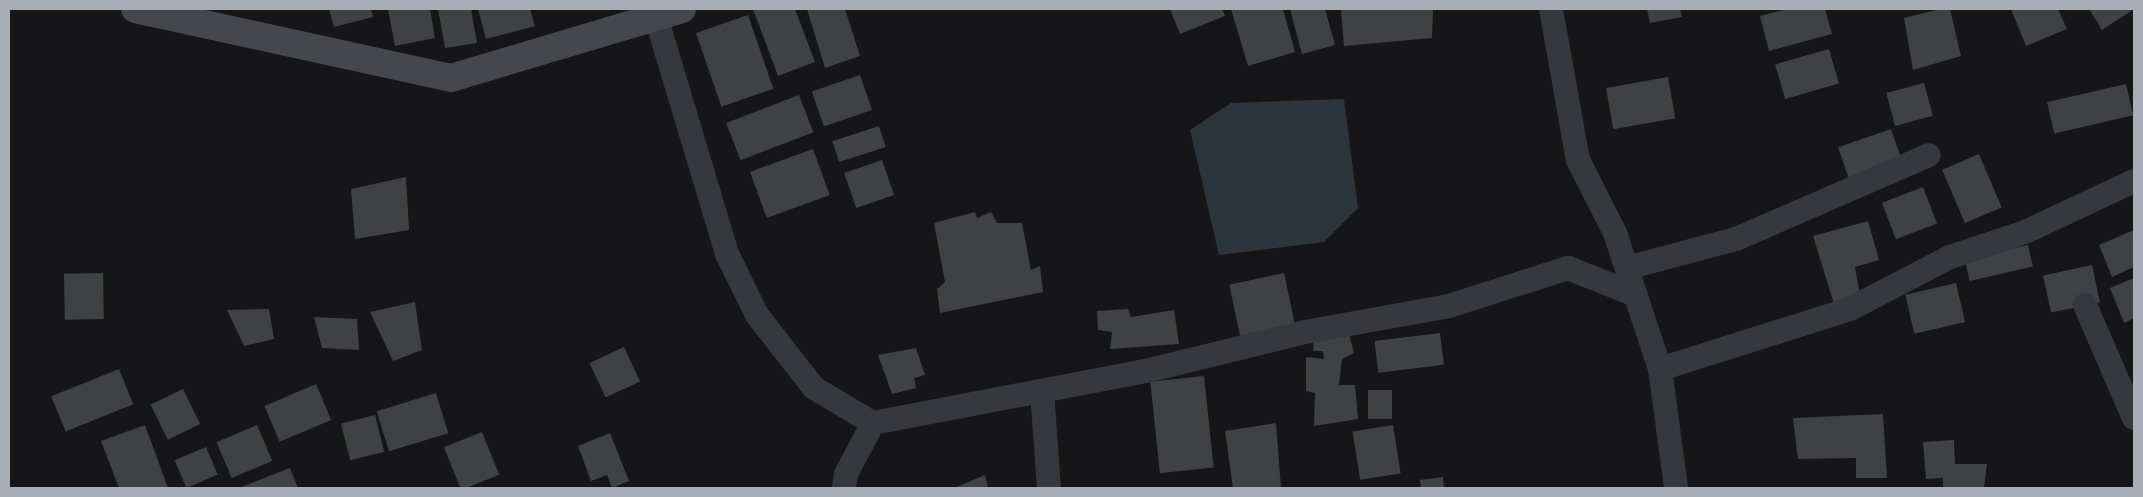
<!DOCTYPE html>
<style>
body{margin:0}
#map{position:relative;width:2143px;height:497px;overflow:hidden;background:#161618;font-family:Lato,sans-serif}
div>[style]{position:absolute}
[style*='--x']{left:calc(var(--x)*1px);top:calc(var(--y)*1px);width:calc(var(--w)*1px);rotate:calc(var(--a)*1deg)}
.water>*{inset:0;background:#2c353c}
.building>*{inset:0;background:#404145;transform-origin:0 0}
.minor>*{height:24px;margin:-12px;padding:0 12px;transform-origin:12px;border-radius:12px;background:#37383d}
.secondary>*{height:28px;margin:-14px;padding:0 14px;transform-origin:14px;border-radius:14px;background:#45474d}
span{translate:-50% -50%;white-space:nowrap;text-align:center;line-height:1.15;-webkit-text-stroke:4.5px #111113;paint-order:stroke}
.frame{position:absolute;inset:0;border:10px solid #a8adb8;pointer-events:none}
</style>
<div id="map">
<div class="water">
<div style="clip-path:polygon(1344px 99px,1358px 208px,1324px 242px,1219px 255px,1190px 130px,1231px 103px)"></div>
</div>
<div class="building">
<div style="clip-path:polygon(329px 9px,371px 9px,373px 17px,334px 27px)"></div>
<div style="clip-path:polygon(388px 9px,430px 9px,435px 38px,395px 46px)"></div>
<div style="clip-path:polygon(438px 9px,471px 9px,477px 43px,445px 48px)"></div>
<div style="clip-path:polygon(478px 9px,530px 9px,535px 26px,486px 39px)"></div>
<div style="clip-path:polygon(753px 9px,795px 9px,815px 62px,778px 76px)"></div>
<div style="clip-path:polygon(807px 9px,845px 9px,860px 56px,825px 68px)"></div>
<div style="clip-path:polygon(1170px 9px,1222px 9px,1225px 16px,1180px 34px)"></div>
<div style="clip-path:polygon(1231px 9px,1283px 9px,1295px 52px,1248px 66px)"></div>
<div style="clip-path:polygon(1290px 9px,1325px 9px,1335px 45px,1302px 54px)"></div>
<div style="clip-path:polygon(1341px 9px,1433px 9px,1432px 38px,1344px 46px)"></div>
<div style="clip-path:polygon(1647px 9px,1680px 9px,1682px 17px,1650px 23px)"></div>
<div style="clip-path:polygon(1787px 9px,1825px 9px,1832px 34px,1769px 51px,1760px 16px)"></div>
<div style="clip-path:polygon(1940px 9px,1950px 9px,1961px 56px,1913px 70px,1904px 18px)"></div>
<div style="clip-path:polygon(2011px 9px,2058px 9px,2067px 29px,2026px 46px)"></div>
<div style="clip-path:polygon(2089px 9px,2134px 9px,2102px 30px)"></div>
<div style="left:748px;top:15px;width:78px;height:55px;rotate:71deg"></div>
<div style="left:1829px;top:49px;width:36px;height:56px;rotate:74deg"></div>
<div style="left:860px;top:75px;width:37px;height:51px;rotate:71deg"></div>
<div style="left:1668px;top:77px;width:42px;height:63px;rotate:80deg"></div>
<div style="left:1924px;top:83px;width:34px;height:39px;rotate:75deg"></div>
<div style="left:2126px;top:84px;width:32px;height:81px;rotate:77deg"></div>
<div style="left:799px;top:95px;width:40px;height:78px;rotate:69deg"></div>
<div style="left:879px;top:126px;width:22px;height:49px;rotate:72deg"></div>
<div style="left:1891px;top:129px;width:36px;height:56px;rotate:71deg"></div>
<div style="left:813px;top:149px;width:49px;height:67px;rotate:70deg"></div>
<div style="left:1979px;top:154px;width:58px;height:40px;rotate:67deg"></div>
<div style="left:882px;top:160px;width:37px;height:40px;rotate:71deg"></div>
<div style="clip-path:polygon(406px 177px,409px 230px,355px 239px,351px 189px)"></div>
<div style="left:1923px;top:187px;width:39px;height:44px;rotate:69deg"></div>
<div style="clip-path:polygon(975px 212px,977px 218px,991px 212px,997px 223px,1022px 223px,1031px 270px,1040px 266px,1043px 292px,940px 313px,937px 289px,945px 282px,934px 223px)"></div>
<div style="clip-path:polygon(1868px 221px,1879px 260px,1855px 267px,1861px 301px,1835px 307px,1813px 236px)"></div>
<div style="clip-path:polygon(2134px 230px,2134px 267px,2112px 277px,2099px 245px)"></div>
<div style="left:2028px;top:245px;width:22px;height:65px;rotate:77deg"></div>
<div style="left:2092px;top:265px;width:38px;height:50px;rotate:78deg"></div>
<div style="left:103px;top:273px;width:46px;height:39px;rotate:89deg"></div>
<div style="left:1284px;top:273px;width:54px;height:56px;rotate:78deg"></div>
<div style="clip-path:polygon(2134px 278px,2134px 318px,2124px 323px,2110px 288px)"></div>
<div style="left:1956px;top:283px;width:40px;height:52px;rotate:77deg"></div>
<div style="clip-path:polygon(415px 302px,422px 350px,393px 361px,370px 312px)"></div>
<div style="clip-path:polygon(269px 309px,274px 339px,244px 346px,227px 310px)"></div>
<div style="clip-path:polygon(1128px 309px,1131px 317px,1174px 310px,1179px 344px,1110px 349px,1112px 332px,1098px 330px,1097px 311px)"></div>
<div style="clip-path:polygon(314px 317px,357px 319px,359px 350px,322px 348px)"></div>
<div style="left:1440px;top:333px;width:32px;height:66px;rotate:83deg"></div>
<div style="clip-path:polygon(1349px 334px,1354px 353px,1342px 359px,1339px 385px,1355px 385px,1358px 419px,1314px 426px,1315px 393px,1306px 391px,1306px 357px,1324px 359px,1323px 351px,1313px 351px,1314px 337px)"></div>
<div style="left:624px;top:347px;width:38px;height:38px;rotate:65deg"></div>
<div style="clip-path:polygon(916px 348px,925px 375px,914px 378px,916px 388px,892px 394px,878px 355px)"></div>
<div style="left:119px;top:369px;width:38px;height:73px;rotate:68deg"></div>
<div style="left:1204px;top:376px;width:92px;height:54px;rotate:84deg"></div>
<div style="left:316px;top:384px;width:39px;height:56px;rotate:67deg"></div>
<div style="left:183px;top:389px;width:39px;height:36px;rotate:64deg"></div>
<div style="left:1368px;top:390px;width:24px;height:29px"></div>
<div style="left:436px;top:393px;width:42px;height:62px;rotate:73deg"></div>
<div style="clip-path:polygon(1883px 414px,1887px 478px,1856px 478px,1856px 458px,1798px 459px,1793px 418px)"></div>
<div style="left:375px;top:415px;width:38px;height:35px;rotate:76deg"></div>
<div style="clip-path:polygon(1276px 423px,1281px 488px,1233px 488px,1225px 431px)"></div>
<div style="clip-path:polygon(145px 425px,168px 488px,119px 488px,101px 441px)"></div>
<div style="left:257px;top:425px;width:39px;height:44px;rotate:67deg"></div>
<div style="left:1393px;top:425px;width:49px;height:41px;rotate:81deg"></div>
<div style="left:482px;top:432px;width:46px;height:41px;rotate:68deg"></div>
<div style="clip-path:polygon(610px 433px,629px 481px,612px 488px,607px 475px,591px 481px,578px 446px)"></div>
<div style="clip-path:polygon(1954px 440px,1955px 464px,1987px 464px,1984px 488px,1943px 488px,1943px 478px,1926px 479px,1923px 442px)"></div>
<div style="left:206px;top:447px;width:30px;height:34px;rotate:67deg"></div>
<div style="clip-path:polygon(290px 468px,298px 488px,239px 488px)"></div>
<div style="clip-path:polygon(985px 475px,988px 488px,954px 488px)"></div>
<div style="clip-path:polygon(1443px 477px,1444px 488px,1421px 488px,1420px 480px)"></div>
</div>
<div class="minor">
<div style="--x:1551;--y:9;--w:153;--a:79.9"></div>
<div style="--x:1578;--y:160;--w:82;--a:63.1"></div>
<div style="--x:1615;--y:233;--w:143;--a:71.7"></div>
<div style="--x:1660;--y:369;--w:120;--a:82.3"></div>
<div style="--x:656;--y:17;--w:247;--a:73.3"></div>
<div style="--x:727;--y:254;--w:68;--a:63.8"></div>
<div style="--x:757;--y:315;--w:93;--a:52"></div>
<div style="--x:814;--y:388;--w:69;--a:30.7"></div>
<div style="--x:873;--y:423;--w:282;--a:-10.8"></div>
<div style="--x:1150;--y:370;--w:160;--a:-13.8"></div>
<div style="--x:1305;--y:332;--w:146;--a:-10.2"></div>
<div style="--x:1449;--y:306;--w:125;--a:-17.7"></div>
<div style="--x:1568;--y:268;--w:73;--a:21.7"></div>
<div style="--x:1627;--y:268;--w:113;--a:-14.9"></div>
<div style="--x:1736;--y:239;--w:210;--a:-23.5"></div>
<div style="--x:2085;--y:305;--w:123;--a:66.6"></div>
<div style="--x:1660;--y:369;--w:199;--a:-17.5"></div>
<div style="--x:1850;--y:309;--w:113;--a:-27.5"></div>
<div style="--x:1950;--y:257;--w:79;--a:-18.4"></div>
<div style="--x:2025;--y:232;--w:120;--a:-25.1"></div>
<div style="--x:1042;--y:391;--w:97;--a:85.9"></div>
<div style="--x:844;--y:488;--w:14;--a:-82"></div>
<div style="--x:846;--y:474;--w:58;--a:-62.1"></div>
</div>
<div class="secondary">
<div style="--x:135;--y:9;--w:323;--a:12.3"></div>
<div style="--x:451;--y:78;--w:241;--a:-16.6"></div>
</div>
<div class="frame"></div>
</div>
